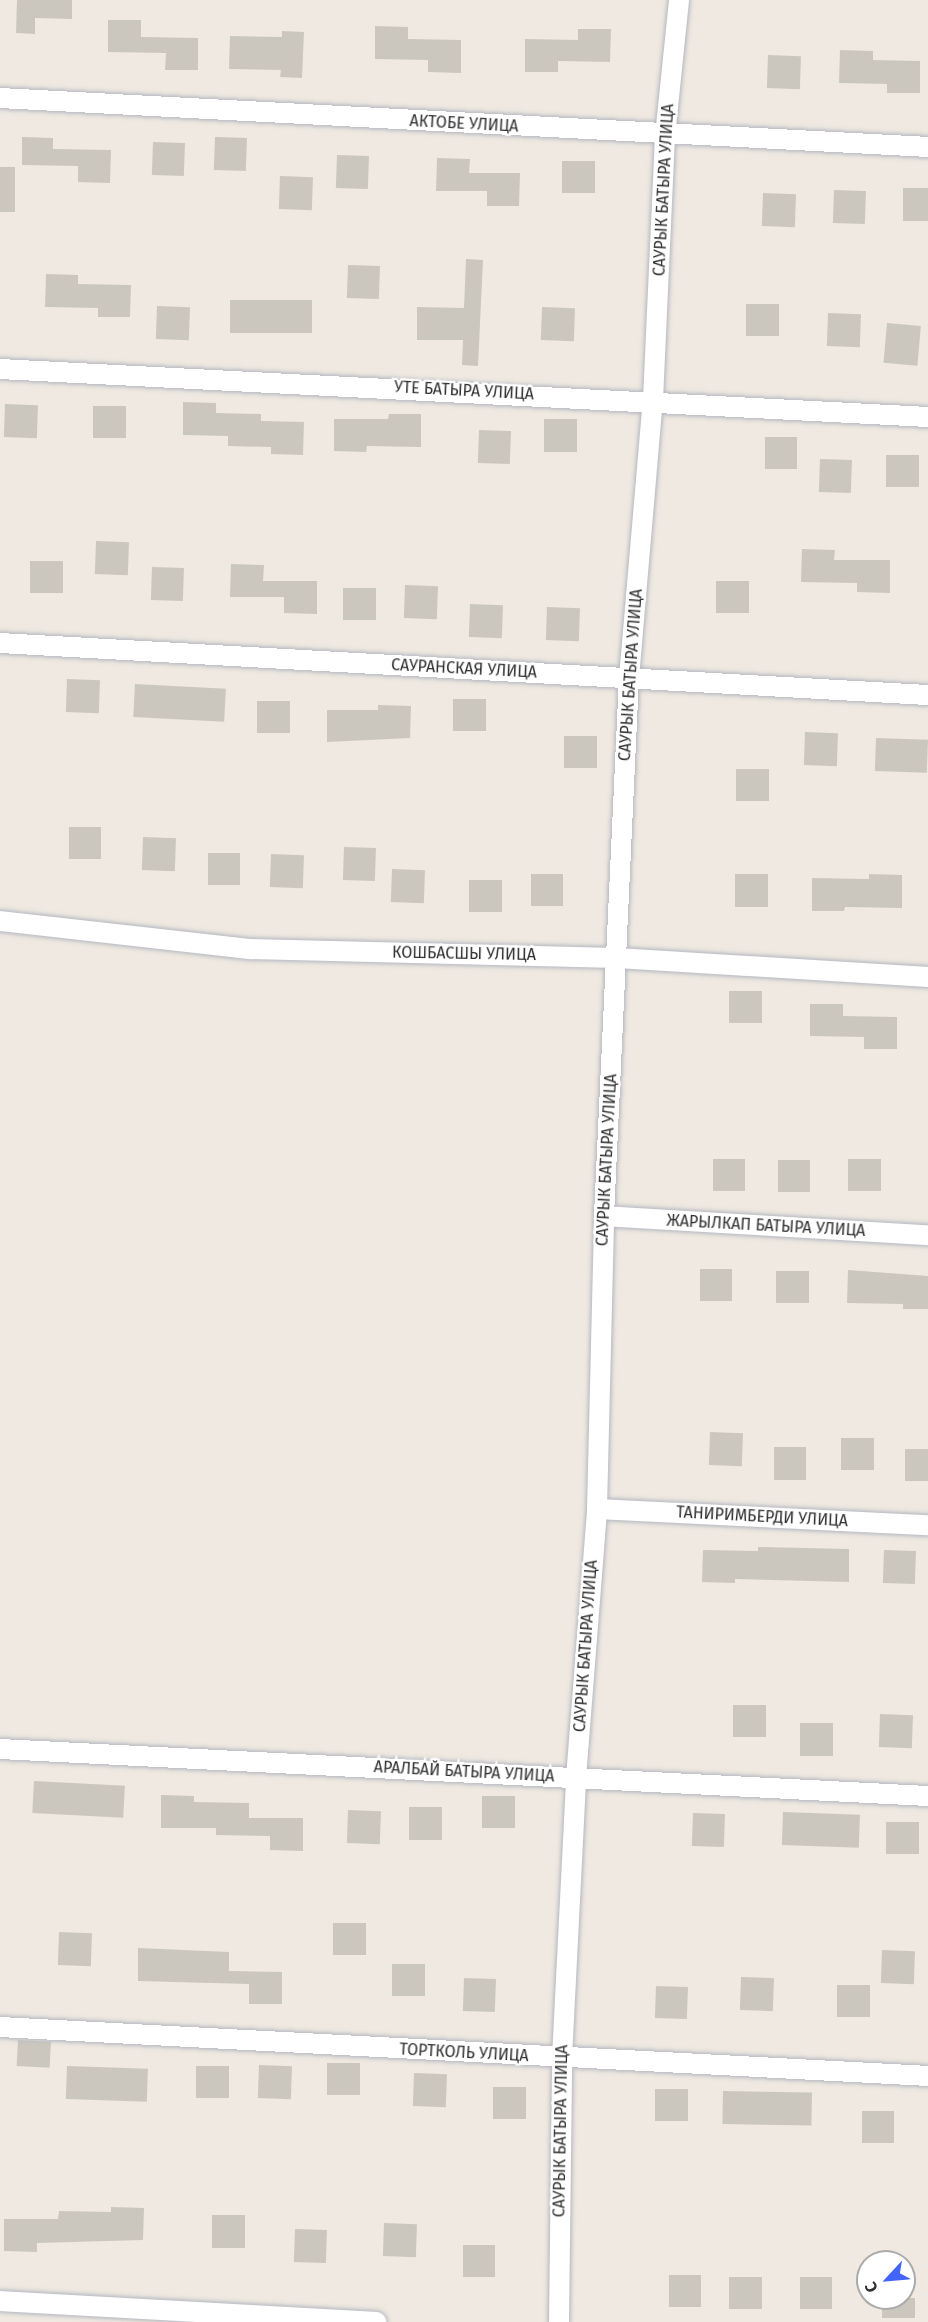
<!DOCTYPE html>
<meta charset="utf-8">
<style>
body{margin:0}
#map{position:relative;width:928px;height:2322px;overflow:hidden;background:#efe9e1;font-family:"Fira Sans",sans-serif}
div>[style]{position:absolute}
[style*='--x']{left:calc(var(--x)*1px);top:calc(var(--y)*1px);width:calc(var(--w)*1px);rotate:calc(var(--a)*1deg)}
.building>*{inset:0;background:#cbc7bf;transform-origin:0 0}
.roads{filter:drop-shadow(0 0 2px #b4b7c1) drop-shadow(0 0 2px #b4b7c1)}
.street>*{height:20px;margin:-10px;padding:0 10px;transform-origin:10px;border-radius:10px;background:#fff}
span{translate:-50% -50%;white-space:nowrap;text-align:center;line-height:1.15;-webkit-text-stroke:4.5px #fff;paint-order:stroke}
.street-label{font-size:16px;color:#2e2e2e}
.north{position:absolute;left:856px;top:2250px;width:60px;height:60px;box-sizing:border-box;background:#fff;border:2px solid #ababab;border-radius:50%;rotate:244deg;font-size:16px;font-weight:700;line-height:24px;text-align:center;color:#2e2e2e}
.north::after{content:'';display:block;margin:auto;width:21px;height:27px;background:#4264fb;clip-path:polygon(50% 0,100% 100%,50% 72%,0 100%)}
</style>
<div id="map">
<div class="building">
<div style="clip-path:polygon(17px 0,72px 0,72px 19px,35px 18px,35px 34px,16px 33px)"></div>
<div style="clip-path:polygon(108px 20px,141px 20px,141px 37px,198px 38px,198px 70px,165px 70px,166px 53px,108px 52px)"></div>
<div style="clip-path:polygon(375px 26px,408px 27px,408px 39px,461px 40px,461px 73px,428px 72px,428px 60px,375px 59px)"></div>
<div style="clip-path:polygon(578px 29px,611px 29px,610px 62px,558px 61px,558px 72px,525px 72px,525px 39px,578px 40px)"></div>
<div style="clip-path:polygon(282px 31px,304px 32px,302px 78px,280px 77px,281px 70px,229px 69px,230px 36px,282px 37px)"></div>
<div style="clip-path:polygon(840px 50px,873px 51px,873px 60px,920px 61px,920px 93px,887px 93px,887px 84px,839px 83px)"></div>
<div style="left:768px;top:55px;width:33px;height:33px;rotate:2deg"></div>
<div style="clip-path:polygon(22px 137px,53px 138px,53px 149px,111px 150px,110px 183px,78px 182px,78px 166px,22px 165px)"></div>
<div style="left:215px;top:137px;width:32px;height:33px;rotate:2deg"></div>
<div style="left:153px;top:142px;width:32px;height:33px;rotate:2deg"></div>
<div style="left:337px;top:155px;width:32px;height:33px;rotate:2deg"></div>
<div style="clip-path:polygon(437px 158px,470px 159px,469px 173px,520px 173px,519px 206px,487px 206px,487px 191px,436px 191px)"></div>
<div style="left:562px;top:161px;width:33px;height:32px"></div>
<div style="left:0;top:167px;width:15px;height:45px"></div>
<div style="left:280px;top:176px;width:33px;height:33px;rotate:2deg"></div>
<div style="left:903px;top:188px;width:25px;height:33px"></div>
<div style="left:834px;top:190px;width:32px;height:33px;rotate:2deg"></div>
<div style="left:763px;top:193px;width:33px;height:33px;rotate:2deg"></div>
<div style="clip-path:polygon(466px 259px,483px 260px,478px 366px,462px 365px,463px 340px,417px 340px,417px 307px,464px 308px)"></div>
<div style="left:348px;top:265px;width:32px;height:33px;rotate:2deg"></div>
<div style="clip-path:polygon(46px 274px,78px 275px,78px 284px,131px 285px,130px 317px,98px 317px,98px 308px,45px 307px)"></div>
<div style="left:230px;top:300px;width:82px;height:33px"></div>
<div style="left:746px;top:304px;width:33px;height:32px"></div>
<div style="left:157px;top:306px;width:33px;height:33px;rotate:2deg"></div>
<div style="left:542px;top:307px;width:33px;height:33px;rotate:2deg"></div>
<div style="left:828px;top:313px;width:33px;height:33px;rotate:2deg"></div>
<div style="left:887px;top:323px;width:34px;height:40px;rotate:5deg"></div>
<div style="clip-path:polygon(183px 402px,216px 403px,216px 413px,261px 414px,261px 421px,304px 422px,303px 455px,271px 454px,271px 447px,228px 446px,228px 436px,183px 435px)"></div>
<div style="left:5px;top:404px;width:33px;height:33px;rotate:2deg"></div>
<div style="left:93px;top:406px;width:33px;height:32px"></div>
<div style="clip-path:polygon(389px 414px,421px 414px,421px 447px,367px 446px,366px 452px,334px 451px,334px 419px,388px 419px)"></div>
<div style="left:544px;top:419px;width:33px;height:33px"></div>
<div style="left:479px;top:430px;width:32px;height:33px;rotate:2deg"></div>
<div style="left:765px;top:437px;width:32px;height:32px"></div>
<div style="left:886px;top:455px;width:33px;height:32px"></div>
<div style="left:820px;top:459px;width:32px;height:33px;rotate:2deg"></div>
<div style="left:96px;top:541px;width:33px;height:33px;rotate:2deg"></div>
<div style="clip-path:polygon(802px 549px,835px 550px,834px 560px,890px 560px,890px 593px,857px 592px,857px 583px,801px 582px)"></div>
<div style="left:30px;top:561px;width:33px;height:32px"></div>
<div style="clip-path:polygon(231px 564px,264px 565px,263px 581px,317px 581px,317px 614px,284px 613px,284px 597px,230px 597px)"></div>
<div style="left:152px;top:567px;width:32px;height:33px;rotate:2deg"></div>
<div style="left:716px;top:581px;width:33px;height:32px"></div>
<div style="left:405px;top:585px;width:33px;height:33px;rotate:2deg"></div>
<div style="left:343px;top:588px;width:33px;height:32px"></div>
<div style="left:470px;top:604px;width:33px;height:33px;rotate:2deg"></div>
<div style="left:547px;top:607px;width:33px;height:33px;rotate:2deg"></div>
<div style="left:67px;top:679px;width:33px;height:33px;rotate:2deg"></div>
<div style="left:135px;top:684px;width:91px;height:33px;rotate:3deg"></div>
<div style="left:453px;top:699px;width:33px;height:32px"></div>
<div style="left:257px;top:701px;width:33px;height:32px"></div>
<div style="clip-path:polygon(378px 705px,411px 706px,410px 738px,327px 742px,327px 710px,378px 710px)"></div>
<div style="left:805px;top:732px;width:33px;height:33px;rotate:2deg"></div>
<div style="left:564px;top:736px;width:33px;height:32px"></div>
<div style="left:876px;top:738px;width:52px;height:33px;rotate:2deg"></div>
<div style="left:736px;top:769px;width:33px;height:32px"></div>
<div style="left:69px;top:827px;width:32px;height:32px"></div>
<div style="left:143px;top:837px;width:33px;height:33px;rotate:2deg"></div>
<div style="left:344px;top:847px;width:32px;height:33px;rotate:2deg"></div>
<div style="left:208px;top:853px;width:32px;height:32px"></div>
<div style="left:271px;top:854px;width:33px;height:33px;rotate:2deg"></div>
<div style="left:392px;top:869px;width:33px;height:33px;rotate:2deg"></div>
<div style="left:531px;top:874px;width:32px;height:32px"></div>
<div style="left:735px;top:874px;width:33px;height:33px"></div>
<div style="clip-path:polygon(869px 874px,902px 875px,902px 908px,845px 907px,844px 911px,812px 911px,812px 878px,869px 879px)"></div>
<div style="left:469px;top:880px;width:33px;height:32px"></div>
<div style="left:729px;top:991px;width:33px;height:32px"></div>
<div style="clip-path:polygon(810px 1004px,843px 1004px,843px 1016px,897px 1017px,897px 1049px,864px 1049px,864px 1037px,810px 1036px)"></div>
<div style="left:713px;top:1159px;width:32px;height:32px"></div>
<div style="left:848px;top:1159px;width:33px;height:32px"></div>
<div style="left:778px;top:1160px;width:32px;height:32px"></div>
<div style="left:700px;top:1269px;width:32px;height:32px"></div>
<div style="clip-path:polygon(848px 1270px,928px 1276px,928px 1309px,903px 1309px,903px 1304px,847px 1303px)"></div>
<div style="left:776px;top:1271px;width:33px;height:32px"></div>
<div style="left:710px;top:1432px;width:33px;height:33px;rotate:2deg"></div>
<div style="left:841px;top:1438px;width:33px;height:32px"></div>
<div style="left:774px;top:1447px;width:32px;height:33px"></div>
<div style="left:905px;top:1449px;width:23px;height:32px"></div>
<div style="clip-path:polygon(758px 1547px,849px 1549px,849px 1582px,735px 1579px,735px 1583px,702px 1582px,703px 1550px,758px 1551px)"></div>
<div style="left:884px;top:1550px;width:32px;height:33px;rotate:2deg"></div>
<div style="left:733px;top:1705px;width:33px;height:32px"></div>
<div style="left:880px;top:1714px;width:33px;height:33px;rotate:2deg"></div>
<div style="left:800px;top:1723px;width:33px;height:33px"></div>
<div style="left:34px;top:1781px;width:91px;height:32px;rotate:3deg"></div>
<div style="clip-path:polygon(161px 1795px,194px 1796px,194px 1802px,249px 1803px,249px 1818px,303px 1818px,303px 1851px,270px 1850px,270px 1836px,216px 1835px,216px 1828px,161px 1828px)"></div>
<div style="left:482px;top:1796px;width:33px;height:32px"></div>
<div style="left:409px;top:1807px;width:33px;height:33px"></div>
<div style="left:348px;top:1810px;width:33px;height:33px;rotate:2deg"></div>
<div style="left:783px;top:1812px;width:77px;height:33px;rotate:2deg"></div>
<div style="left:693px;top:1813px;width:32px;height:33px;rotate:2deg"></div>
<div style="left:886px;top:1822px;width:33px;height:32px"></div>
<div style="left:333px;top:1923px;width:33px;height:32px"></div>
<div style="left:59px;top:1932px;width:33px;height:33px;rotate:2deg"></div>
<div style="clip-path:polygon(138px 1948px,229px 1952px,229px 1971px,282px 1972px,282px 2004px,249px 2004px,249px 1984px,138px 1981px)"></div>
<div style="left:882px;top:1950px;width:33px;height:33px;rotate:2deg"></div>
<div style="left:392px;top:1964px;width:33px;height:32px"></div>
<div style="left:741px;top:1977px;width:33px;height:33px;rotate:2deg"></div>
<div style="left:464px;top:1978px;width:32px;height:33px;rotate:2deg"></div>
<div style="left:837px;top:1985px;width:33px;height:32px"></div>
<div style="left:656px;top:1986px;width:32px;height:32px;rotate:2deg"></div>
<div style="left:18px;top:2040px;width:33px;height:26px;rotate:3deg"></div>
<div style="left:327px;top:2063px;width:33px;height:32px"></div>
<div style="left:259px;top:2065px;width:33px;height:33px;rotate:2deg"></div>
<div style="left:67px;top:2066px;width:81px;height:33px;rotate:2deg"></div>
<div style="left:196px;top:2066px;width:33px;height:32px"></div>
<div style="left:414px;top:2073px;width:33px;height:33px;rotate:2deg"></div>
<div style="left:493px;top:2087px;width:33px;height:32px"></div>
<div style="left:655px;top:2089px;width:33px;height:32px"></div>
<div style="left:723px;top:2091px;width:89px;height:33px;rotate:1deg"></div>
<div style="left:862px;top:2111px;width:32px;height:32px"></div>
<div style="clip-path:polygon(111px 2207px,144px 2208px,143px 2240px,37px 2243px,37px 2252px,4px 2251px,4px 2219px,58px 2219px,59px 2211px,111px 2212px)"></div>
<div style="left:212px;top:2215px;width:33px;height:33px"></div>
<div style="left:384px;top:2223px;width:33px;height:33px;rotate:2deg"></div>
<div style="left:295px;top:2229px;width:32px;height:33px;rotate:2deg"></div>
<div style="left:463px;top:2245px;width:32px;height:32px"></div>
<div style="left:669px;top:2275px;width:32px;height:32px"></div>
<div style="left:729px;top:2277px;width:33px;height:32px"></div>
<div style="left:800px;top:2277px;width:32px;height:32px"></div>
<div style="left:882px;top:2298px;width:33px;height:20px"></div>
</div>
<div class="roads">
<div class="street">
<div style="--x:0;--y:98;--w:929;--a:3.02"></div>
<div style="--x:0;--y:369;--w:929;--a:2.96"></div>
<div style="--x:0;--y:643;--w:929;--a:3.21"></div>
<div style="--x:0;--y:921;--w:252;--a:6.4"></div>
<div style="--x:250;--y:949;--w:367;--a:1.4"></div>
<div style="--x:617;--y:958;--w:312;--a:3.5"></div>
<div style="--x:604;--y:1216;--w:325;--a:3.4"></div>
<div style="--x:597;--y:1509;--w:331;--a:2.8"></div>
<div style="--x:0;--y:1749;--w:929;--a:2.9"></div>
<div style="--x:0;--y:2027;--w:929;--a:3.02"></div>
<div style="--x:0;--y:2301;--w:377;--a:3.2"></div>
<div style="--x:559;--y:2322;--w:264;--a:-89.3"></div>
<div style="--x:562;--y:2058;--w:280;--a:-87.1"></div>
<div style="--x:576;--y:1778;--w:270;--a:-85.5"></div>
<div style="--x:597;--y:1509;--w:293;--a:-88.6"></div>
<div style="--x:604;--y:1216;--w:539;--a:-87.34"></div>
<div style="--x:629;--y:678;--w:279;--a:-85.1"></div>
<div style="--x:653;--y:400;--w:264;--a:-87.4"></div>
<div style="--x:665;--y:136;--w:137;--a:-84.1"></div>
</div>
</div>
<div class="street-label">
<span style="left:464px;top:124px;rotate:3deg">АКТОБЕ УЛИЦА</span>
<span style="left:664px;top:190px;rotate:-87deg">САУРЫК БАТЫРА УЛИЦА</span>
<span style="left:464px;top:391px;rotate:3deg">УТЕ БАТЫРА УЛИЦА</span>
<span style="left:464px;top:669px;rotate:3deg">САУРАНСКАЯ УЛИЦА</span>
<span style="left:631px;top:675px;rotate:-86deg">САУРЫК БАТЫРА УЛИЦА</span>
<span style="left:464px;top:954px;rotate:1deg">КОШБАСШЫ УЛИЦА</span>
<span style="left:607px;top:1160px;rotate:-87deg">САУРЫК БАТЫРА УЛИЦА</span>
<span style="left:766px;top:1226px;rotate:3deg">ЖАРЫЛКАП БАТЫРА УЛИЦА</span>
<span style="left:762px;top:1517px;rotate:3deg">ТАНИРИМБЕРДИ УЛИЦА</span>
<span style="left:586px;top:1646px;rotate:-86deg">САУРЫК БАТЫРА УЛИЦА</span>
<span style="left:464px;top:1772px;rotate:3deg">АРАЛБАЙ БАТЫРА УЛИЦА</span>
<span style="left:464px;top:2053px;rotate:3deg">ТОРТКОЛЬ УЛИЦА</span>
<span style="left:561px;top:2131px;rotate:-89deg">САУРЫК БАТЫРА УЛИЦА</span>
</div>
<div class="north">С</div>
</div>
